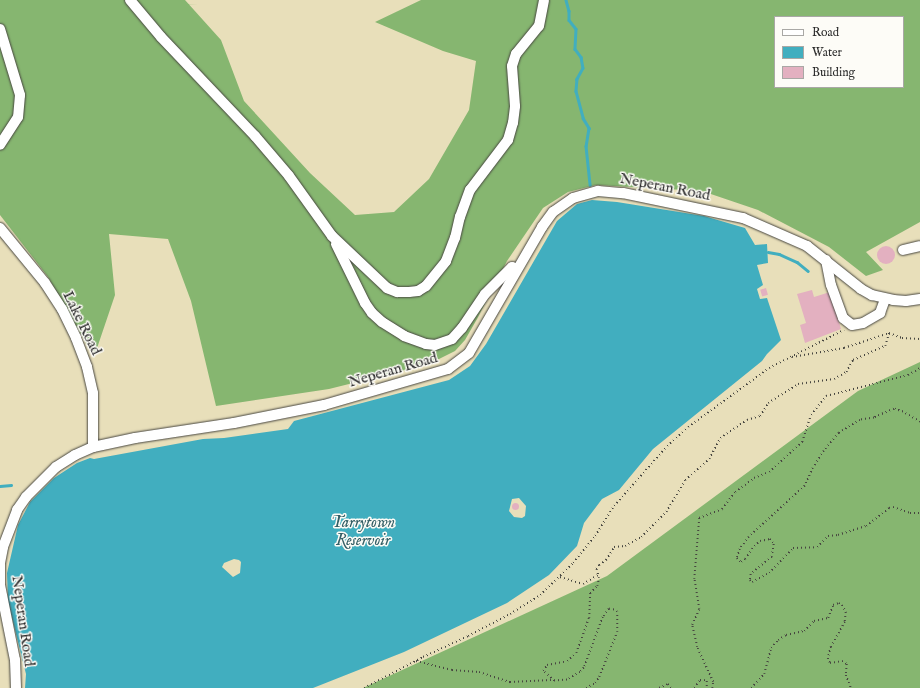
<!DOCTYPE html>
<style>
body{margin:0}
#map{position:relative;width:920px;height:688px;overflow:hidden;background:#e8dfba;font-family:"IM FELL English",serif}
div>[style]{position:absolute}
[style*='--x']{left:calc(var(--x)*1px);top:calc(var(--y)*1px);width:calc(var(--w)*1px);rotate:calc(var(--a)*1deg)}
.forest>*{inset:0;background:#86b670}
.water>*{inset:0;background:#41aebf}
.stream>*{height:2.5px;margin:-1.25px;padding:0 1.25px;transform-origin:1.25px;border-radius:1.25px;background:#41aebf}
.building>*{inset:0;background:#e3b0c0;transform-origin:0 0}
.round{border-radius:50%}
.path>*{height:1.5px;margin-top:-0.75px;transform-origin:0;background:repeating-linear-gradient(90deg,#474640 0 1px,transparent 0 4px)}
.roads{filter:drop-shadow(0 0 1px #474640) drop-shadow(0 0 1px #474640)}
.minor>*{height:10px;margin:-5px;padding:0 5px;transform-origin:5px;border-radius:5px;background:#fff}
span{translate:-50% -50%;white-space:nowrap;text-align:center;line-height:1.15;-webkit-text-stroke:3px #fdfcf7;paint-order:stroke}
.street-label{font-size:15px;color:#2b2b2b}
.water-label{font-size:16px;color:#345f66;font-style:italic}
.legend{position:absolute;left:774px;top:16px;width:130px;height:72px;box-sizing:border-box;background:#fdfcf7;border:1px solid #a9a8a5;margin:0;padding:5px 7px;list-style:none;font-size:12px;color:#2b2b2b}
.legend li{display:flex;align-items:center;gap:8px;height:20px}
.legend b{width:20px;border:1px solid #a9a8a5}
</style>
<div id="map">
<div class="forest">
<div style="clip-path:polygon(evenodd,0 0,185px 0,221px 40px,244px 101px,310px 173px,355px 215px,394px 212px,429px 179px,469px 110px,476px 61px,443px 51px,375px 22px,421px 0,920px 0,920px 222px,866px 252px,883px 270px,866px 276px,829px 247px,758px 210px,702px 191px,596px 185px,568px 192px,543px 208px,507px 261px,477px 319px,465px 340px,455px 351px,429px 364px,329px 389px,216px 406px,191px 301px,168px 239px,109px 234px,115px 295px,94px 357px,48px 277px,0 215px,0 0,775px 17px,903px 17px,903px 87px,775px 87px,775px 17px)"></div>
<div style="clip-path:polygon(920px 362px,920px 688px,363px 688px,607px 576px,858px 391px)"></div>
</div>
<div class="water">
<div style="clip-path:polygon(evenodd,592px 200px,617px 202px,704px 216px,745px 228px,755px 245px,767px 244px,768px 263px,757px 265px,763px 285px,757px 289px,760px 299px,767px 298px,781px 340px,767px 354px,762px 361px,653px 449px,619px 490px,602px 499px,584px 523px,577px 546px,549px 575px,507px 603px,404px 652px,313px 688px,25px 688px,26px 674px,8px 602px,7px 573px,18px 525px,30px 502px,54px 478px,77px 463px,90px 458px,94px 459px,203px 439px,224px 438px,288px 429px,294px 421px,449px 380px,470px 366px,486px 344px,557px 221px,577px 204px,592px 200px,519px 498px,526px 506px,525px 516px,522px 518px,514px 517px,509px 511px,512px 499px,519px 498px,592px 200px,234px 559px,239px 560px,241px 562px,240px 573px,233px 577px,222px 567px,224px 563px,234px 559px)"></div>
</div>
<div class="stream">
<div style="--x:566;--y:0;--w:11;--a:75"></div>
<div style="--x:569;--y:11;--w:9;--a:90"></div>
<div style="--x:569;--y:20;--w:11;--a:52"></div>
<div style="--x:576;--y:29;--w:20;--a:93"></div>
<div style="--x:575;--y:49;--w:10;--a:53"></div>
<div style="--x:581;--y:57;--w:11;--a:80"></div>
<div style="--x:583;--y:68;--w:13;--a:119"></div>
<div style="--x:577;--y:79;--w:12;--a:95"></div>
<div style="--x:576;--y:91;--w:28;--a:75"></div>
<div style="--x:583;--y:118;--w:12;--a:59"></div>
<div style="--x:589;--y:128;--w:18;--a:99"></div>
<div style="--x:586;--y:146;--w:39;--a:84"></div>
<div style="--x:768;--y:252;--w:11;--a:10"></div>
<div style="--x:779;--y:254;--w:20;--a:24"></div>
<div style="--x:797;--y:262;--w:14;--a:39"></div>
<div style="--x:0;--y:486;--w:11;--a:-5"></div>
</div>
<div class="building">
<div class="round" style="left:877px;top:246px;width:18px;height:18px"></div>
<div style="left:766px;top:288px;width:7px;height:6px;rotate:74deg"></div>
<div style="clip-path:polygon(812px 290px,814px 297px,830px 292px,841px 329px,805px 343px,800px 325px,806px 323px,797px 294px)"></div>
<div class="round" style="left:511.5px;top:502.5px;width:7px;height:7px"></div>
</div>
<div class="path">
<div style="--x:792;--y:357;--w:53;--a:-9.8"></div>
<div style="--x:844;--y:348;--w:47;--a:-18.4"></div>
<div style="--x:889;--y:333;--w:14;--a:21"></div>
<div style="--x:902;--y:338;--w:18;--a:3"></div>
<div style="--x:920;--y:422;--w:20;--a:-150"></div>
<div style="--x:903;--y:412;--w:9;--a:-162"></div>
<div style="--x:894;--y:409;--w:22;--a:156"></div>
<div style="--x:874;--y:418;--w:14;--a:172"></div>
<div style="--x:860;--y:420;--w:25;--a:148"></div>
<div style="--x:839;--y:433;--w:23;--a:130"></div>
<div style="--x:824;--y:451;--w:20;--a:123"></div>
<div style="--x:813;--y:468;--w:20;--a:114"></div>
<div style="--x:805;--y:486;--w:76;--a:137.7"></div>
<div style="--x:749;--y:537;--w:15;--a:127"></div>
<div style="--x:740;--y:549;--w:9;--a:108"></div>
<div style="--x:737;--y:558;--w:6;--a:45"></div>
<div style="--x:741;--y:562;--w:5;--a:-37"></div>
<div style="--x:745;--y:559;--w:16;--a:-55"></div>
<div style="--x:754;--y:546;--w:8;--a:-40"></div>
<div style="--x:760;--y:541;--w:10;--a:-11"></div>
<div style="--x:770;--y:539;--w:6;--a:51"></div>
<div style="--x:774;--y:544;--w:13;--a:99"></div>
<div style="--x:772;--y:557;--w:27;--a:141"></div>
<div style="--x:751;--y:574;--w:6;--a:99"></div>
<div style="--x:750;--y:580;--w:3;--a:45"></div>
<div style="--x:752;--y:582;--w:19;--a:-28"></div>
<div style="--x:769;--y:573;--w:35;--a:-46"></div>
<div style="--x:793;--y:548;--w:24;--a:-2"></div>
<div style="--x:817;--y:547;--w:16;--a:-45"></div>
<div style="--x:828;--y:536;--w:10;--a:-6"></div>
<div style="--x:838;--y:535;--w:29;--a:-18"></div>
<div style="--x:866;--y:526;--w:29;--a:-38"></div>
<div style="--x:889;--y:508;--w:4;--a:-14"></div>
<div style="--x:893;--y:507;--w:18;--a:19"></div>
<div style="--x:910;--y:513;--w:10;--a:0"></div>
<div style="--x:560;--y:577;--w:24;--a:17"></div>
<div style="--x:583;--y:584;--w:17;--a:-31"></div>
<div style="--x:416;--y:661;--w:37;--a:14"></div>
<div style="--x:452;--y:670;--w:27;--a:4"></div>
<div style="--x:479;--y:672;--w:33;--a:18"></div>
<div style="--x:510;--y:682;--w:41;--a:-2.8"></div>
<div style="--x:364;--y:688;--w:67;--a:-27.7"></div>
<div style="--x:423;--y:657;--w:50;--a:-25"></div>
<div style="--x:468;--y:636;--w:47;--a:-27.6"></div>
<div style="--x:510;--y:614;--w:36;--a:-32"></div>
<div style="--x:540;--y:595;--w:46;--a:-44.1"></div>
<div style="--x:573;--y:563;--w:35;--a:-51"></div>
<div style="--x:595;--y:536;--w:36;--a:-58"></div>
<div style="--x:614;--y:506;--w:80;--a:-48.5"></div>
<div style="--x:667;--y:446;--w:28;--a:-42"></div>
<div style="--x:688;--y:427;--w:100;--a:-36.1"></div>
<div style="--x:769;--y:368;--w:84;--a:-26.9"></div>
<div style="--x:586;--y:688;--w:10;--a:-29"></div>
<div style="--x:595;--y:683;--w:7;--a:-56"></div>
<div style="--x:599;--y:677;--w:48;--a:-68.2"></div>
<div style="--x:617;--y:632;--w:20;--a:-90"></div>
<div style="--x:617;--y:612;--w:4;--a:-146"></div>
<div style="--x:614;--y:610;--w:5;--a:-169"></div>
<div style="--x:609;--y:609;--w:10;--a:127"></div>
<div style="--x:603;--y:617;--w:54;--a:110.4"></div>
<div style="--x:584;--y:668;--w:6;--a:135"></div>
<div style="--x:580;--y:672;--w:15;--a:148"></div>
<div style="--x:567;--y:680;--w:13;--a:176"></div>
<div style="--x:554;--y:681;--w:15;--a:-138"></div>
<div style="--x:543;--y:671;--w:7;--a:-56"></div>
<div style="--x:547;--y:665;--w:20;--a:-11"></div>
<div style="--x:567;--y:661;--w:12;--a:-42"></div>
<div style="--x:576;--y:653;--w:37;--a:-70"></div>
<div style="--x:589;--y:618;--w:25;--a:-88"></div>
<div style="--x:590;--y:593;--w:10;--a:-45"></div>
<div style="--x:597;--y:586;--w:8;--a:-76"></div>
<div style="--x:599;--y:578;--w:9;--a:-108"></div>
<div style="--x:596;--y:569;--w:5;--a:-53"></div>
<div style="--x:599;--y:565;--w:9;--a:-36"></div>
<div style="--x:606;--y:560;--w:15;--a:-58"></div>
<div style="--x:614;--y:547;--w:11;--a:-5"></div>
<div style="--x:625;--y:546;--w:18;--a:-29"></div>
<div style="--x:641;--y:537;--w:35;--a:-45"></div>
<div style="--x:666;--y:512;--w:37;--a:-59"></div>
<div style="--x:685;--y:480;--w:32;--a:-41"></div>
<div style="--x:709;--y:459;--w:24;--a:-62"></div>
<div style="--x:720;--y:438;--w:32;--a:-34"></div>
<div style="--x:747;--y:420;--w:14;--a:-17"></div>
<div style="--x:760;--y:416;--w:15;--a:-58"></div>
<div style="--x:768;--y:403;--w:36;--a:-32"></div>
<div style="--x:798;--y:384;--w:36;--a:-8"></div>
<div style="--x:834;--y:379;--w:14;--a:-30"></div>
<div style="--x:846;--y:372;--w:14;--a:-60"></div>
<div style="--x:853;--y:360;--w:35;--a:-24"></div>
<div style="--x:885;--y:346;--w:14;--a:-73"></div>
<div style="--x:659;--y:688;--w:10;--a:-24"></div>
<div style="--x:668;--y:684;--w:5;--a:53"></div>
<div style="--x:694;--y:688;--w:10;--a:-53"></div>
<div style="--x:700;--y:680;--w:4;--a:0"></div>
<div style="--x:704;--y:680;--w:3;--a:18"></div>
<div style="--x:707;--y:681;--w:7;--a:90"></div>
<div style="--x:712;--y:688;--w:6;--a:-81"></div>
<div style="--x:713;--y:682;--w:38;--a:-115"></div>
<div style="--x:697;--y:647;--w:23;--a:-103"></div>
<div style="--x:692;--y:625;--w:17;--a:-66"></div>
<div style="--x:699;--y:609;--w:30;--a:-99"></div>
<div style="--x:694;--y:579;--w:61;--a:-85.3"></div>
<div style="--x:699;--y:518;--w:25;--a:-21"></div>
<div style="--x:722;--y:509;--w:21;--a:-53"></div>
<div style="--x:735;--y:492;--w:24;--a:-36"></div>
<div style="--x:754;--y:478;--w:16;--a:-22"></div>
<div style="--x:769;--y:472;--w:45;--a:-42.3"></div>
<div style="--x:802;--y:442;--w:28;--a:-72"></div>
<div style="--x:811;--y:415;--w:24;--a:-52"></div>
<div style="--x:826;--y:396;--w:85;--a:-14.4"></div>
<div style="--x:908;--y:375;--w:14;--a:-30"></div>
<div style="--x:751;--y:688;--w:19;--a:-47"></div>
<div style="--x:764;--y:674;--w:27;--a:-75"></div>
<div style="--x:771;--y:648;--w:11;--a:-49"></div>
<div style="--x:778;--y:640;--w:9;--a:-32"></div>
<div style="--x:786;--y:635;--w:18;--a:-13"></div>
<div style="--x:804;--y:631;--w:14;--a:-45"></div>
<div style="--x:814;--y:621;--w:14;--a:-12"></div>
<div style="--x:828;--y:618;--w:14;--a:-69"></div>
<div style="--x:833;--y:605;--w:6;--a:-18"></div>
<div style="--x:839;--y:603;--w:4;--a:34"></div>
<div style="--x:842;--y:605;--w:8;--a:60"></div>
<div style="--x:846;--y:612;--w:10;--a:96"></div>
<div style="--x:845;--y:622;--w:29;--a:119"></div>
<div style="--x:831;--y:647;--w:11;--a:105"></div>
<div style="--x:828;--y:658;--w:5;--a:68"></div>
<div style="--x:830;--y:663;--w:12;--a:-9"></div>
<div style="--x:842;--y:661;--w:6;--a:31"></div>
<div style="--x:847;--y:664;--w:11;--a:95"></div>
<div style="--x:846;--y:675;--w:14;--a:69"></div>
</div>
<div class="roads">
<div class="minor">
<div style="--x:130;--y:0;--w:48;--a:50"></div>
<div style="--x:161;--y:37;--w:137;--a:46.5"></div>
<div style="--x:255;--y:136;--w:52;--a:49.6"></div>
<div style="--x:289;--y:176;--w:74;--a:54.4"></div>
<div style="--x:332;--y:236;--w:76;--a:43.4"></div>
<div style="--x:387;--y:288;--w:11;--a:22"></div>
<div style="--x:397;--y:292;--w:12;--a:0"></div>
<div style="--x:409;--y:292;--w:9;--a:-6"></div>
<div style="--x:418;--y:291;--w:9;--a:-32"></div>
<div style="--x:426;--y:286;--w:32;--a:-51"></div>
<div style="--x:446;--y:261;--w:25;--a:-69"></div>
<div style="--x:455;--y:238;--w:22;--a:-77"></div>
<div style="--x:460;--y:217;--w:29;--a:-70"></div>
<div style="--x:470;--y:190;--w:63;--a:-52.8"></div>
<div style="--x:508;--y:140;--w:18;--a:-74"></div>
<div style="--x:513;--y:123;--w:17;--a:-83"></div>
<div style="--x:515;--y:106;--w:40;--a:-94.3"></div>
<div style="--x:512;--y:66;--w:13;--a:-72"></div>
<div style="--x:516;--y:54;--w:36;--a:-51"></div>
<div style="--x:539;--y:26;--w:26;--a:-79"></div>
<div style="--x:0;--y:29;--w:69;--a:73.1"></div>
<div style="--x:20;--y:95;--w:22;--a:95"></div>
<div style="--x:18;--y:117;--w:33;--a:123"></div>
<div style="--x:0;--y:228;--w:71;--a:50.7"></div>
<div style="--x:45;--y:283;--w:31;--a:57"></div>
<div style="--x:62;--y:309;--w:32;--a:64"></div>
<div style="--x:76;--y:338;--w:31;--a:69"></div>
<div style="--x:87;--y:367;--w:27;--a:77"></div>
<div style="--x:93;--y:393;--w:54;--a:90"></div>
<div style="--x:336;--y:244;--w:66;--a:63.8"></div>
<div style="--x:365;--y:303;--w:12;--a:55"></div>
<div style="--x:372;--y:313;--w:13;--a:42"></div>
<div style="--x:382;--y:322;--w:26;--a:32"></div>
<div style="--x:404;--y:336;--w:23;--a:20"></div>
<div style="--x:426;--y:344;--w:9;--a:6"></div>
<div style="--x:435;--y:345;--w:18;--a:-19"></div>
<div style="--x:452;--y:339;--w:15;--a:-48"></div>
<div style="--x:462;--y:328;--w:41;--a:-55.9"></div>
<div style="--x:485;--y:294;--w:38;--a:-45"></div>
<div style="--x:512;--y:267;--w:5;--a:22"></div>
<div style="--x:903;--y:250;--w:17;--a:-13"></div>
<div style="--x:826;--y:260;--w:25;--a:79"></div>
<div style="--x:831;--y:285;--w:35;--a:70"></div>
<div style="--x:843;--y:318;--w:11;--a:38"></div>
<div style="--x:852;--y:325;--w:11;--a:-10"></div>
<div style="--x:863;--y:323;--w:20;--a:-30"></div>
<div style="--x:880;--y:313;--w:15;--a:-70"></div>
<div style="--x:16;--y:688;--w:28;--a:-92"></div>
<div style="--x:15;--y:660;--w:76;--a:-101.3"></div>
<div style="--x:0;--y:585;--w:22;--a:-90"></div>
<div style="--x:0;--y:563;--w:16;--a:-79"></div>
<div style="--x:3;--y:547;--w:40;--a:-69"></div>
<div style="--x:17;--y:510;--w:16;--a:-55"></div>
<div style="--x:26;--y:497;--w:42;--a:-45"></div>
<div style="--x:56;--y:467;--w:22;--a:-32"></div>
<div style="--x:75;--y:455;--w:20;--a:-24"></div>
<div style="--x:93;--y:447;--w:43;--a:-12.1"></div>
<div style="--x:135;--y:438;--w:100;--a:-8.6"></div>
<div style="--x:234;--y:423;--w:92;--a:-11.3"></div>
<div style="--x:324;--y:405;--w:129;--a:-16.2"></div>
<div style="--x:448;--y:369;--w:26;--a:-37"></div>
<div style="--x:469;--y:353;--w:146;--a:-59.9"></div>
<div style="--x:542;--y:227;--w:19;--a:-54"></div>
<div style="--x:553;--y:212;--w:24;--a:-35"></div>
<div style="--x:573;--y:198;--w:26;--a:-16"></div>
<div style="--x:598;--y:191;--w:25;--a:5"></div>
<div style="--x:623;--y:193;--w:123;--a:11.8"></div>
<div style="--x:743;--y:218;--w:70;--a:23.6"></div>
<div style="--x:807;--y:246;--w:69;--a:38.5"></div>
<div style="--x:861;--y:289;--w:13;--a:29"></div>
<div style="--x:872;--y:295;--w:22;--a:13"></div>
<div style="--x:893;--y:300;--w:13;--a:4"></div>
<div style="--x:906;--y:301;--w:14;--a:-8"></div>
</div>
</div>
<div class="street-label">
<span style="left:665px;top:187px;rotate:11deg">Neperan Road</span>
<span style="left:82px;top:323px;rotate:64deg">Lake Road</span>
<span style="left:393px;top:370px;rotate:-16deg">Neperan Road</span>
<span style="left:23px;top:621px;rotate:82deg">Neperan Road</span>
</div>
<div class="water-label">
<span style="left:363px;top:532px">Tarrytown<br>Reservoir</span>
</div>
<ul class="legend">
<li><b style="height:5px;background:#fff"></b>Road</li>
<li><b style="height:11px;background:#41aebf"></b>Water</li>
<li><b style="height:11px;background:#e3b0c0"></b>Building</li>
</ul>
</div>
